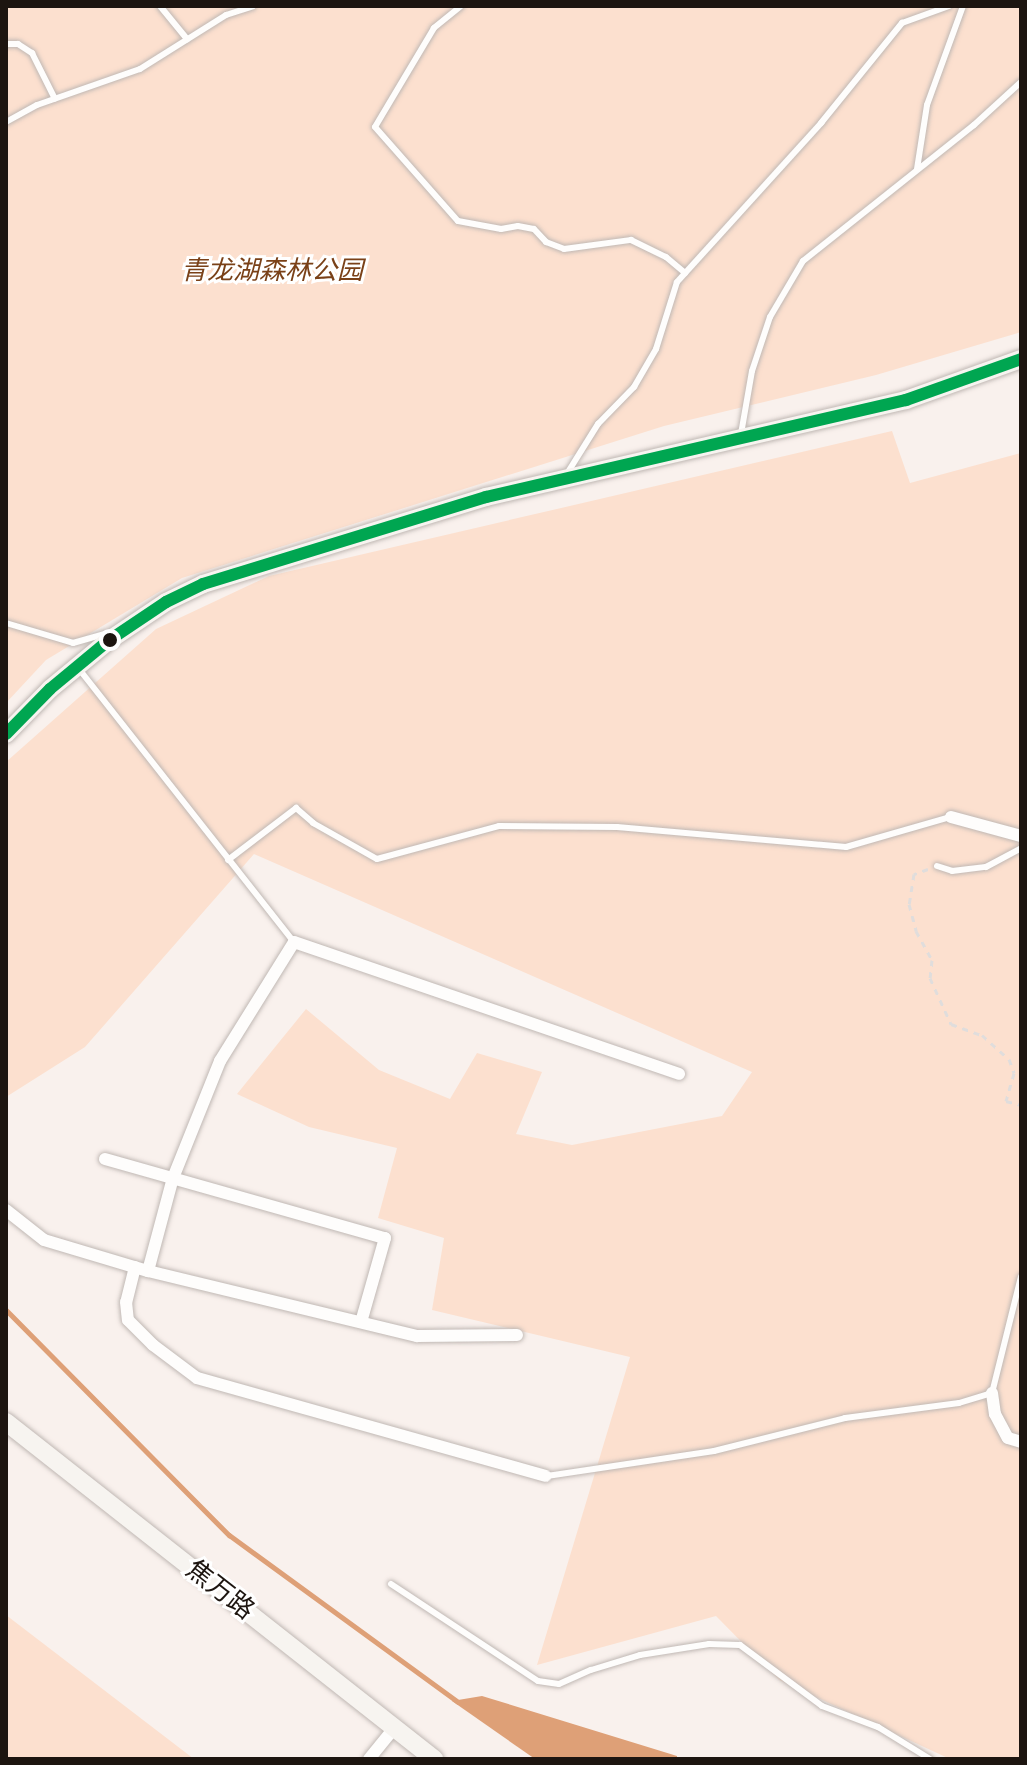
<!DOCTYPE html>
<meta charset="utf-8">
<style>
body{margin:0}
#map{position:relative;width:1027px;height:1765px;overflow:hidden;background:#f9f1ed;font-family:"Libre Baskerville","Noto Sans SC",serif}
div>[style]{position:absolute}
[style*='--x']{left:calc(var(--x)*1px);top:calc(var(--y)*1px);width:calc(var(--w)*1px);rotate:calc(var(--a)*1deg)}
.green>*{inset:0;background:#fce0cf}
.water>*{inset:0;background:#dea077}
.stream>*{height:5px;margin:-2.5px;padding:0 2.5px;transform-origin:2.5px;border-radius:2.5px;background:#dea077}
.path>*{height:3px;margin-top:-1.5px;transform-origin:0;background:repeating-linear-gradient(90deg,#e0dddc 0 6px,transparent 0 12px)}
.roads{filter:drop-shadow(0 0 2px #c0b8b4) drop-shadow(0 0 2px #c0b8b4)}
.lane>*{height:6px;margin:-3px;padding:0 3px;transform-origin:3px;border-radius:3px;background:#fefdfc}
.street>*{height:12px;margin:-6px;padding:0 6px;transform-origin:6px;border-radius:6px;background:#fefdfc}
.secondary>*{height:18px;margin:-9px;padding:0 9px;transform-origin:9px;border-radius:9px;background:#f7f4f0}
.bus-1>*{height:12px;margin:-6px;padding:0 6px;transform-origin:6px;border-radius:6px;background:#00a651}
.dots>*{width:22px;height:22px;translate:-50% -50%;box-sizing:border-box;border:4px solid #fff;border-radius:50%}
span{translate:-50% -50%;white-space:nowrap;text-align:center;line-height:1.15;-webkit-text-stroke:6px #fff;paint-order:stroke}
.park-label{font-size:26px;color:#7a4118;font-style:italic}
.street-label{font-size:26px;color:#1d1510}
.frame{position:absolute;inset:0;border:8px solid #1d1510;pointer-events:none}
</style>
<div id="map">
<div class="green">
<div style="clip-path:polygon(6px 6px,1021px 6px,1021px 332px,876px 375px,664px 426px,182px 578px,46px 660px,6px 703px)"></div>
<div style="clip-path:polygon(892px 431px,910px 483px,1021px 453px,1021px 1759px,950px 1759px,779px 1680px,716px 1616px,537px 1665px,630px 1357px,432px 1310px,444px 1238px,378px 1218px,397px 1148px,309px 1127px,237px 1094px,306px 1009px,379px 1070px,450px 1099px,477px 1053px,542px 1072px,516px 1134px,572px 1145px,722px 1116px,752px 1072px,254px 854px,85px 1047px,6px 1097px,6px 762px,156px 629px,269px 576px)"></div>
<div style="clip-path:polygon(6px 1615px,194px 1759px,6px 1759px)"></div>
</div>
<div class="water">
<div style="clip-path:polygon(482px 1696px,677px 1756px,677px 1759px,535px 1759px,452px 1701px)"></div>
</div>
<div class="stream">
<div style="--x:6;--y:1310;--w:317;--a:45.3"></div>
<div style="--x:229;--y:1535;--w:283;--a:36.1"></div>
</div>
<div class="path">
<div style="--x:928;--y:869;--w:15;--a:160"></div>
<div style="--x:914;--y:874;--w:30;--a:99"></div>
<div style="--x:909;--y:904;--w:28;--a:75"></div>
<div style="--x:916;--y:931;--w:33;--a:61"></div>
<div style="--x:932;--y:960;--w:18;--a:96"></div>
<div style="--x:930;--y:978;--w:51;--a:65.5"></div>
<div style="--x:951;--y:1024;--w:33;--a:20"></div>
<div style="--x:982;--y:1035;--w:36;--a:42"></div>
<div style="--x:1009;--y:1059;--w:15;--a:70"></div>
<div style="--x:1014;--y:1073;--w:29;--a:106"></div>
<div style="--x:1006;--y:1101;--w:16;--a:15"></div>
</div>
<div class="roads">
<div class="lane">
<div style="--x:160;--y:6;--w:43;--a:50.7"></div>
<div style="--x:461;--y:6;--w:35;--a:141"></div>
<div style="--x:434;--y:28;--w:115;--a:120.8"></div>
<div style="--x:375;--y:127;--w:125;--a:48.6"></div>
<div style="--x:458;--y:221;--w:44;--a:10.5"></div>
<div style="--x:501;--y:229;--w:17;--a:-10"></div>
<div style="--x:518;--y:226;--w:16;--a:11"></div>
<div style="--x:534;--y:229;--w:18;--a:47"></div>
<div style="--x:546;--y:242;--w:19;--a:21"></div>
<div style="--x:564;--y:249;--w:68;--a:-7.7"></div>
<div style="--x:631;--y:240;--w:39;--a:26"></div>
<div style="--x:666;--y:257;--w:25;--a:40"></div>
<div style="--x:6;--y:44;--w:12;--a:0"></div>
<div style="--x:18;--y:44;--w:17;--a:33"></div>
<div style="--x:32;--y:53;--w:51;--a:63.4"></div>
<div style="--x:6;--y:122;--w:35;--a:-29"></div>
<div style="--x:37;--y:105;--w:109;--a:-19.3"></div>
<div style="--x:140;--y:69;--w:102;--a:-32.1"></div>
<div style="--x:226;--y:15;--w:28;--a:-18"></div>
<div style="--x:917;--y:169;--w:65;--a:-81.1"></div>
<div style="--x:927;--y:105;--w:105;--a:-70"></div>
<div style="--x:741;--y:434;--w:64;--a:-80.1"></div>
<div style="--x:752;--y:371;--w:57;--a:-71.6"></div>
<div style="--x:770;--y:317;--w:65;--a:-59.5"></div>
<div style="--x:803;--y:261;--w:218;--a:-38.5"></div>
<div style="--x:974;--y:125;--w:64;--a:-42.5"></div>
<div style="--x:568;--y:472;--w:57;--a:-58"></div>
<div style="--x:598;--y:424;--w:52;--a:-45.8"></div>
<div style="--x:634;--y:387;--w:44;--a:-59.9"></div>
<div style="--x:656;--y:349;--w:70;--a:-72.6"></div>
<div style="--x:677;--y:282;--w:215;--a:-47.8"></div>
<div style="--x:821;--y:123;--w:129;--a:-51"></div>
<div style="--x:902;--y:23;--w:50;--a:-19.9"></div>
<div style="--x:6;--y:623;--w:70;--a:16.6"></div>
<div style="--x:73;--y:643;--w:35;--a:-16"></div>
<div style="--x:79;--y:669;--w:347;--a:51.8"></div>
<div style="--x:228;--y:860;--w:86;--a:-37.4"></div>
<div style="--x:296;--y:808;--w:23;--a:41"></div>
<div style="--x:313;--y:823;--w:73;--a:29.4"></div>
<div style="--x:377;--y:859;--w:126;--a:-15.1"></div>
<div style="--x:499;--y:826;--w:118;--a:0.5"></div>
<div style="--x:617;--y:827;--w:230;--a:5"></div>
<div style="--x:846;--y:847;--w:108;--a:-16.1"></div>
<div style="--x:937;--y:866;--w:16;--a:18"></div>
<div style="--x:952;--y:871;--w:34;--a:-7"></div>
<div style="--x:986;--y:867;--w:40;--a:-28"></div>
<div style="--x:547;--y:1476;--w:169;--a:-8.5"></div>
<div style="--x:714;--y:1451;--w:135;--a:-14.1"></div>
<div style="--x:845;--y:1418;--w:115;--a:-7.5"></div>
<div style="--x:959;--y:1403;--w:34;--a:-17"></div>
<div style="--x:992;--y:1393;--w:120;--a:-76"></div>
<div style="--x:391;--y:1584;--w:176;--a:33.4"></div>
<div style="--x:538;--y:1681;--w:21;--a:8"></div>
<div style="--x:559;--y:1684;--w:35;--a:-24"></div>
<div style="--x:591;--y:1670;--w:51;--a:-17"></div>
<div style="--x:640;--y:1655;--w:70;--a:-9.1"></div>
<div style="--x:709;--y:1644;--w:31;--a:2"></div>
<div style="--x:740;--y:1645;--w:102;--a:36.6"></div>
<div style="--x:822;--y:1706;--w:60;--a:20.6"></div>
<div style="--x:878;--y:1727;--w:61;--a:31.6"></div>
</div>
<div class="street">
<div style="--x:951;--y:817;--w:73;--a:15.2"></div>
<div style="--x:105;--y:1159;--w:291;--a:15.8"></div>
<div style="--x:385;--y:1238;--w:87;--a:105.9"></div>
<div style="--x:6;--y:1210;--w:48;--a:38.3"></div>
<div style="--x:44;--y:1240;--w:109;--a:16.6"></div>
<div style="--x:148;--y:1271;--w:277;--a:13.6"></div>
<div style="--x:417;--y:1336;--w:100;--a:-0.6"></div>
<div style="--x:135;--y:1267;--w:36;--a:104"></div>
<div style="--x:126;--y:1302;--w:18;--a:84"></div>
<div style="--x:128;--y:1320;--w:35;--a:45"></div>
<div style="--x:153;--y:1345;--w:55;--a:36.9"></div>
<div style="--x:197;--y:1378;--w:362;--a:15.7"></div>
<div style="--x:148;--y:1271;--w:96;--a:-75"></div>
<div style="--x:173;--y:1178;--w:126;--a:-68.1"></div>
<div style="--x:220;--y:1061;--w:140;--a:-58.1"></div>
<div style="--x:294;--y:942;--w:407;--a:18.9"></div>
<div style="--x:992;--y:1393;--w:21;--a:82"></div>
<div style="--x:995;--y:1414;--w:27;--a:62"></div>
<div style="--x:1008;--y:1438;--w:14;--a:17"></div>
<div style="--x:369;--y:1759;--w:41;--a:-50.9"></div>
</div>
<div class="secondary">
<div style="--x:6;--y:734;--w:63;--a:-45.6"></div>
<div style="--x:50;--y:689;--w:75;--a:-39.6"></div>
<div style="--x:108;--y:641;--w:70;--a:-33.9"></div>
<div style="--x:166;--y:602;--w:41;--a:-25.9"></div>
<div style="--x:203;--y:584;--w:296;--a:-17.1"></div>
<div style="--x:486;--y:497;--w:431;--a:-13"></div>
<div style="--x:906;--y:400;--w:122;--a:-19.6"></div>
<div style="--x:6;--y:1422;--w:545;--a:38.22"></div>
</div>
</div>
<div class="bus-1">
<div style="--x:6;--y:734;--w:63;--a:-45.6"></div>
<div style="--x:50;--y:689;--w:75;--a:-39.6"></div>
<div style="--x:108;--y:641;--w:70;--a:-33.9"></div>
<div style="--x:166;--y:602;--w:41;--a:-25.9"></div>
<div style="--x:203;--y:584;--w:296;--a:-17.1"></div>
<div style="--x:486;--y:497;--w:431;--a:-13"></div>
<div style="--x:906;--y:400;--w:122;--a:-19.6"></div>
</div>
<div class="dots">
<div style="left:110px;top:640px;background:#1d1510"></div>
</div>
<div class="park-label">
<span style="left:272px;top:271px">青龙湖森林公园</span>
</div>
<div class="street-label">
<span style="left:220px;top:1590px;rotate:38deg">焦万路</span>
</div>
<div class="frame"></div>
</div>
